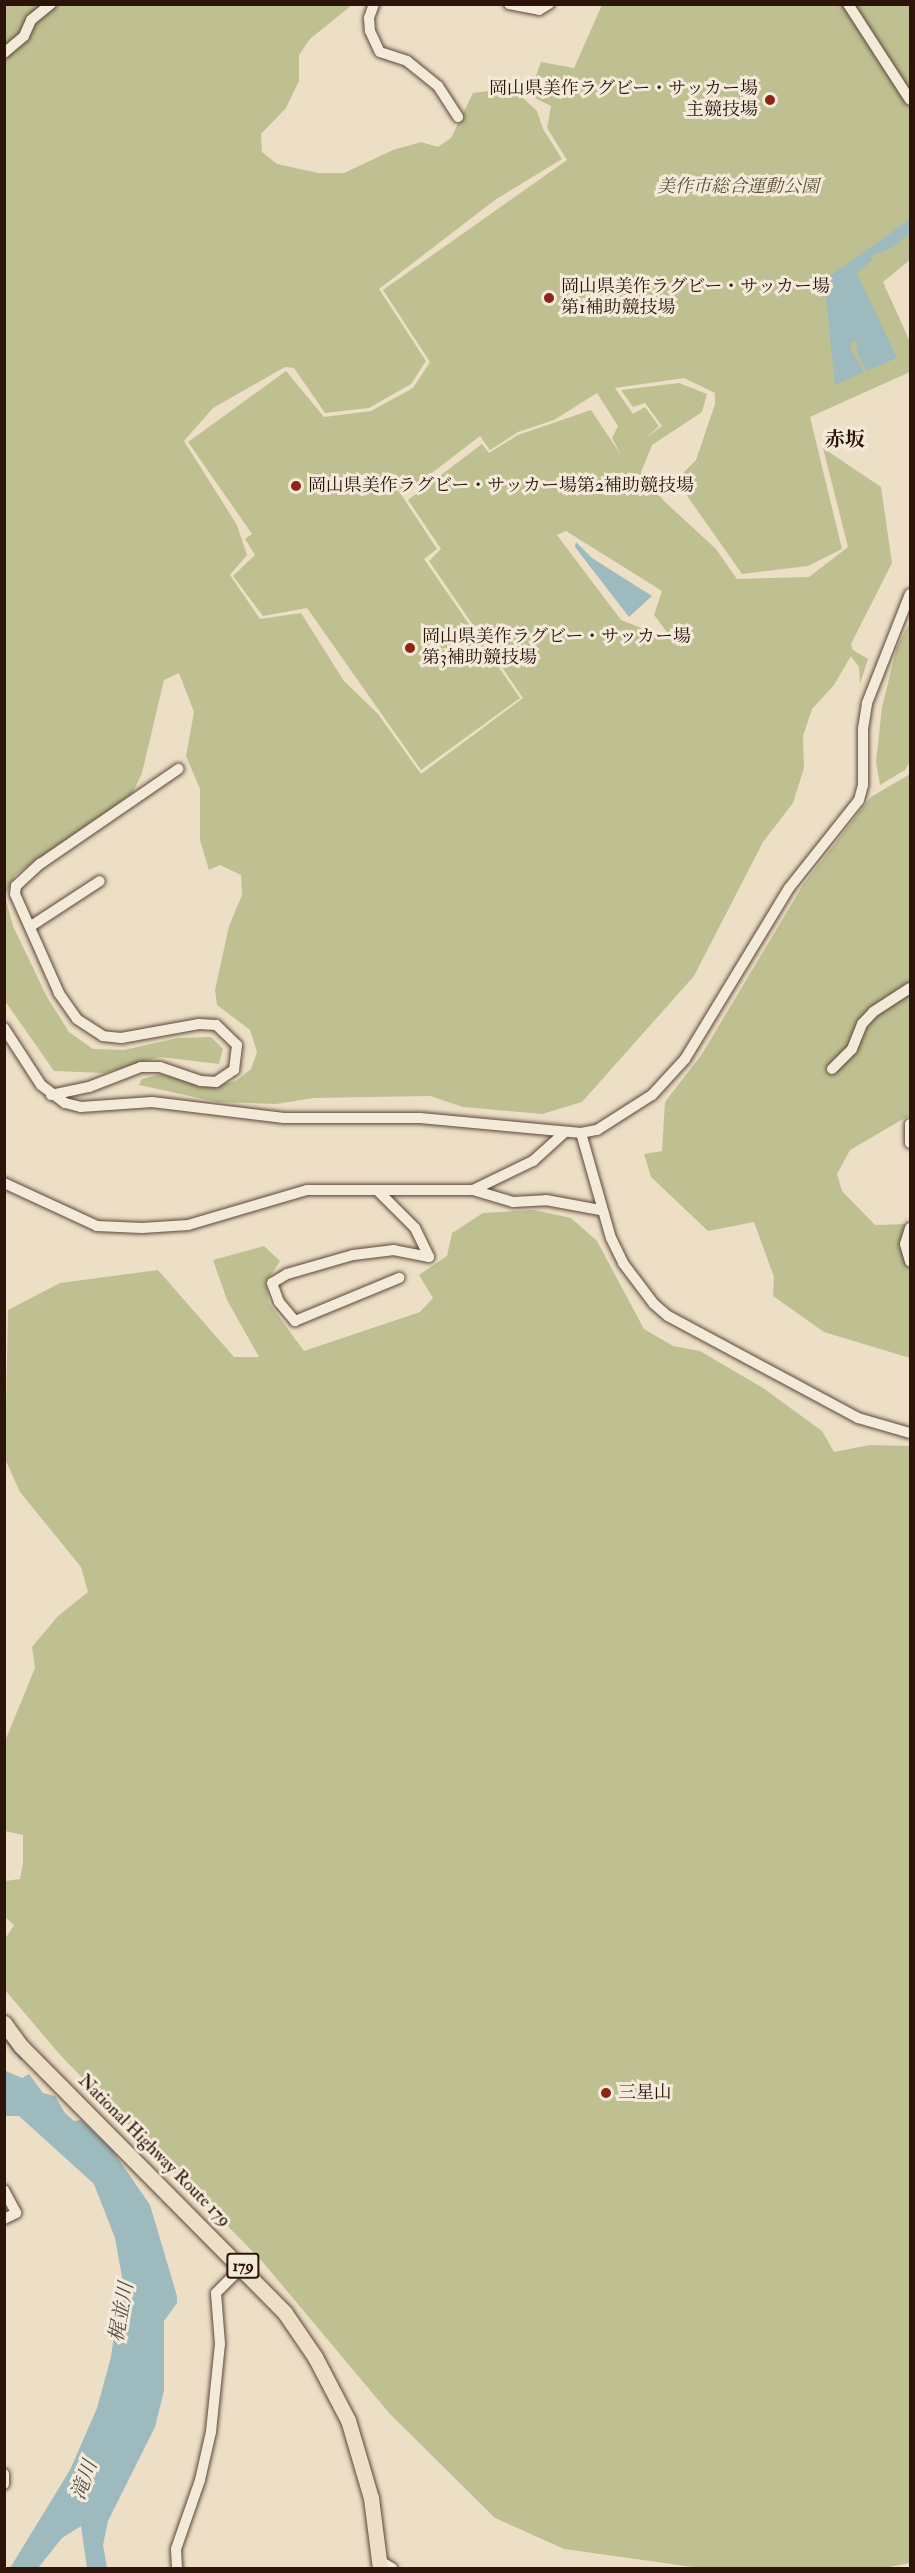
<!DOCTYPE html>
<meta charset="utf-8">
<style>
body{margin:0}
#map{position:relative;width:915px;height:2573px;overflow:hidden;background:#eddfc6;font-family:"IM FELL Double Pica","Noto Serif JP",serif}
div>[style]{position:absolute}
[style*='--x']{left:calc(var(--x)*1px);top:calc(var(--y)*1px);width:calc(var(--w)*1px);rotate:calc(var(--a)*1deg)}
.green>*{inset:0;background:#bec091}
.water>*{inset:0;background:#9dbabe}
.stream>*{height:3px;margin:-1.5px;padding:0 1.5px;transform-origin:1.5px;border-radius:1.5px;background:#9dbabe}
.roads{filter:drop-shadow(0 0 2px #5c473a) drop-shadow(0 0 2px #5c473a)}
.minor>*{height:10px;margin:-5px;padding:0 5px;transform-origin:5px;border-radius:5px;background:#f3eada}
.highway>*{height:15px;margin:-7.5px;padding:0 7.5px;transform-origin:7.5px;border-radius:7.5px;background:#eddfc6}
.dots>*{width:16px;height:16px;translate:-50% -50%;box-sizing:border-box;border:3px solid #f3eada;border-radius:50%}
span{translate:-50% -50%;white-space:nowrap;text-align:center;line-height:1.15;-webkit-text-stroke:6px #f3eada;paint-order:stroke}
.shield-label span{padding:2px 4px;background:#f3eada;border:2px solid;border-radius:4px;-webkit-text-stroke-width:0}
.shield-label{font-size:16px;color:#2c140b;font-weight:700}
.poi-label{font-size:18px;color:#2c140b}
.right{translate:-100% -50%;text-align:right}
.left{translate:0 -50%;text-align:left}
.park-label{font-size:18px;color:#5f503a;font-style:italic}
.street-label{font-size:18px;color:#2c140b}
.neighbourhood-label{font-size:20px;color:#2c140b;font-weight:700}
.water-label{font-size:20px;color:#544e4a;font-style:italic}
.frame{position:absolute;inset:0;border:6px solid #2c140b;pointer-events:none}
</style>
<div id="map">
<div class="green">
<div style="clip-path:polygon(evenodd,4px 5px,352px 5px,310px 39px,299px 55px,299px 81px,286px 108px,261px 134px,262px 152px,277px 164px,318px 173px,344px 173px,393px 150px,421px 142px,438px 147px,451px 138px,473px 93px,512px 88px,537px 111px,543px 129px,562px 159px,495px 200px,379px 289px,426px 361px,411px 384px,369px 408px,325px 413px,294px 368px,285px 367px,213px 408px,184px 441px,237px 525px,247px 555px,230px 575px,260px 619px,301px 613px,344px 681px,378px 714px,421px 774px,523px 698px,429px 561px,441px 549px,408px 500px,482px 444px,489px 453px,518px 435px,591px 410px,621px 455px,612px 438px,618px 426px,597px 393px,554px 420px,518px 432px,490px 450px,480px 436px,402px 496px,437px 549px,424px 559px,520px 698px,421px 770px,307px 608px,263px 616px,233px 576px,255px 555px,245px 539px,252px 534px,188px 442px,286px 371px,324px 417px,371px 411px,413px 388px,430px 362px,383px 290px,567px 160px,547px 128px,551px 106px,529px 95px,541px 62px,574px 68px,602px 5px,910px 5px,910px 260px,883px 282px,910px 342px,910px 372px,810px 417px,842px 549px,808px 566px,742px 574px,676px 480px,696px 460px,715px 404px,715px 393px,684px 378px,615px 388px,633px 414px,645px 407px,659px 426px,647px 437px,662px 426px,645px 403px,633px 407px,621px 390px,679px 383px,707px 394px,702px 412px,652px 445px,641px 472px,664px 501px,716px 549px,737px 579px,809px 577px,848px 547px,823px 448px,881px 487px,892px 563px,851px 644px,853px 650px,868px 659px,860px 684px,859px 667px,851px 656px,834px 685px,812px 709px,803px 736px,804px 768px,793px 803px,763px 842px,694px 976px,582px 1102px,542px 1114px,463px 1107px,430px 1096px,314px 1098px,276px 1104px,217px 1102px,139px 1085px,142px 1079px,161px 1074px,213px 1087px,236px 1081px,251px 1069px,257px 1052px,250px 1030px,217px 1005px,215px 990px,229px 926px,242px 895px,241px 875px,220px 865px,209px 870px,200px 840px,200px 789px,186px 756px,194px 712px,179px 673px,164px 680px,142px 773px,132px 794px,15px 875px,5px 896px,13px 926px,47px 997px,69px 1032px,93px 1049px,124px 1050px,178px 1038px,211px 1037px,223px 1049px,219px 1064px,160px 1057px,104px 1073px,54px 1071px,5px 1001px,4px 5px,566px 531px,662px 591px,654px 615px,673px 640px,621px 620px,557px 535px,566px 531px)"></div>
<div style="clip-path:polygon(910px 622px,910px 761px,905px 770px,880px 785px,876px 762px,882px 707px,897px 647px)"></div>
<div style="clip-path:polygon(910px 774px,910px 1115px,850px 1150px,837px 1174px,842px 1191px,875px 1225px,910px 1224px,910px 1358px,824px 1332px,773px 1296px,774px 1277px,754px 1222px,708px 1231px,651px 1177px,644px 1154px,662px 1151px,665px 1102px,702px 1054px,803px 885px,871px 797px)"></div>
<div style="clip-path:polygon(534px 1210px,571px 1218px,597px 1241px,644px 1329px,673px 1346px,700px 1351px,763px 1388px,822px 1431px,834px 1452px,870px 1445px,910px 1446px,910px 2563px,884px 2568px,700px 2568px,564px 2549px,495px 2518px,390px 2414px,261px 2260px,62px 2057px,5px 1990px,5px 1939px,14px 1925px,5px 1917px,5px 1881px,20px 1879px,23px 1863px,23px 1835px,5px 1831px,5px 1741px,35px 1668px,32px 1647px,58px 1616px,88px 1592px,81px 1567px,20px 1492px,5px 1459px,8px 1310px,60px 1283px,158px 1270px,234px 1357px,259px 1357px,227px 1300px,213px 1260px,264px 1246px,280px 1261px,266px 1283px,269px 1303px,304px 1351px,420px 1312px,433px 1298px,419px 1275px,447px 1256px,452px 1233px,483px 1213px)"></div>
</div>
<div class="water">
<div style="clip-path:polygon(910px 219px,910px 234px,892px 248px,871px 256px,872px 260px,857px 273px,897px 358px,866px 371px,856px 350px,858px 343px,852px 341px,850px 348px,864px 372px,835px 385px,824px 280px,827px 278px,834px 287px,830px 276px)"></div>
<div style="clip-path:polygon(576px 542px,592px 558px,652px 596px,629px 617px,575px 547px)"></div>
<div style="clip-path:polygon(5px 2058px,6px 2071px,22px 2078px,29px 2074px,43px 2093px,55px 2096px,65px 2113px,74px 2121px,81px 2120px,113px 2151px,150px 2205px,177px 2296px,177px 2303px,164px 2321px,164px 2391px,155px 2427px,108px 2521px,103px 2545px,107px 2568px,87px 2568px,81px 2526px,62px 2538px,38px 2568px,10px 2568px,70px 2470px,97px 2408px,111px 2357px,122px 2277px,115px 2238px,94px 2184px,19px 2116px,5px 2116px)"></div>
</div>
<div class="stream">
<div style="--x:4;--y:2038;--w:26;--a:50"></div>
</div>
<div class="roads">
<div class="minor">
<div style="--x:374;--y:4;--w:15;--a:110"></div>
<div style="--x:369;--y:18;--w:13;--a:86"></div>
<div style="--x:370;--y:31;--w:23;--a:65"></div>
<div style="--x:380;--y:52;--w:28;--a:18"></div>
<div style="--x:407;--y:61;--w:40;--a:39"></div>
<div style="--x:438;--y:86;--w:37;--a:57"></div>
<div style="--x:509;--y:4;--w:31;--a:11"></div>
<div style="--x:539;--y:10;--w:12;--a:-31"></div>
<div style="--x:848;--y:4;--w:114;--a:57.1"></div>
<div style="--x:4;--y:53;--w:26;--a:-40"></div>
<div style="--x:24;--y:36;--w:17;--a:-66"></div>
<div style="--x:31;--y:20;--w:26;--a:-39"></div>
<div style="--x:31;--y:926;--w:82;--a:-33.1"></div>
<div style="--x:4;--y:1028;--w:68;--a:57"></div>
<div style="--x:41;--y:1085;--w:30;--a:37"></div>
<div style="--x:65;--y:1103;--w:16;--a:14"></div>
<div style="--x:81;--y:1107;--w:71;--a:-4"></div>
<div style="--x:152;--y:1102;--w:133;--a:6.9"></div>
<div style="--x:284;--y:1118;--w:136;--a:0"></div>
<div style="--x:420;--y:1118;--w:162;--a:5.3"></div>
<div style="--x:581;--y:1133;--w:16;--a:-11"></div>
<div style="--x:597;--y:1130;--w:65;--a:-32.5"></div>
<div style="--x:652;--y:1095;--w:49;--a:-47.5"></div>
<div style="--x:685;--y:1059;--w:200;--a:-58.7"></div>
<div style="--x:789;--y:888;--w:112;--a:-51.5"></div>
<div style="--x:859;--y:800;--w:16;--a:-75"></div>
<div style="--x:863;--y:785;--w:56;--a:-90"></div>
<div style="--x:863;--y:729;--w:26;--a:-81"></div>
<div style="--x:867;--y:703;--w:117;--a:-68.5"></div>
<div style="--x:832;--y:1069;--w:28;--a:-45"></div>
<div style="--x:852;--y:1049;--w:27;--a:-68"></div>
<div style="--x:862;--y:1024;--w:16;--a:-47"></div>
<div style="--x:873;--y:1012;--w:44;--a:-33"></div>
<div style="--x:51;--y:1095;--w:39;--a:-12"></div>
<div style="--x:89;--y:1087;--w:56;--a:-21"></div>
<div style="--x:141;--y:1067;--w:19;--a:0"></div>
<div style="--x:160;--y:1067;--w:43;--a:18.9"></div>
<div style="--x:201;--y:1081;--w:15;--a:4"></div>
<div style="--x:216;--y:1082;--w:22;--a:-34"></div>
<div style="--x:234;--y:1070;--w:25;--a:-83"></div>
<div style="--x:237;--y:1045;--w:29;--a:-136"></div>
<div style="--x:216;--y:1025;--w:17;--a:-177"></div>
<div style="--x:199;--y:1024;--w:79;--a:169.8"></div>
<div style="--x:121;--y:1038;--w:18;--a:-174"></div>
<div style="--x:103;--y:1036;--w:31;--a:-147"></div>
<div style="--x:77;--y:1019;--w:32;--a:-125"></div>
<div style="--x:59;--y:993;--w:108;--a:-114"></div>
<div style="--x:15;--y:894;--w:8;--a:-83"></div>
<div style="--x:16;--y:886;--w:33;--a:-43"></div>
<div style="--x:40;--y:864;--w:168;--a:-34.5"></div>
<div style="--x:910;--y:1124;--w:19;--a:90"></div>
<div style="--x:581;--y:1133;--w:109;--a:74.1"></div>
<div style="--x:611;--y:1238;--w:28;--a:64"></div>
<div style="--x:623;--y:1263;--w:51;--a:52.9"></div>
<div style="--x:654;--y:1304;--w:18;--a:41"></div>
<div style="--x:668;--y:1316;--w:216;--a:28.2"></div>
<div style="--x:858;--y:1418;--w:54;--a:16.1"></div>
<div style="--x:4;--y:1183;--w:102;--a:24.8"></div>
<div style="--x:97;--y:1226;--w:45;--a:2.5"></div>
<div style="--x:142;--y:1228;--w:46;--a:-3.7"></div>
<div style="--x:188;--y:1225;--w:124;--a:-16.4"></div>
<div style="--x:307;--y:1190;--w:166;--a:0"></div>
<div style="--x:473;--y:1190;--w:67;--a:-25.8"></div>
<div style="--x:533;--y:1161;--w:43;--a:-42.2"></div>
<div style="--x:473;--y:1190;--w:42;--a:16.7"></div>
<div style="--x:513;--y:1202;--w:33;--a:-3"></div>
<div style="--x:546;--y:1200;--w:55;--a:10.5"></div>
<div style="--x:378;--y:1191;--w:52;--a:45"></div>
<div style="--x:415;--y:1228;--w:32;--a:64"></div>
<div style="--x:429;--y:1257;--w:36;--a:-169"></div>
<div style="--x:394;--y:1250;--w:41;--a:173"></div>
<div style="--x:353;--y:1255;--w:69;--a:163.9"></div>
<div style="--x:287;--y:1274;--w:17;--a:149"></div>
<div style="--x:272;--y:1283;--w:20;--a:70"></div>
<div style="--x:279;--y:1302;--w:25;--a:50"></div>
<div style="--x:295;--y:1321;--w:113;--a:-22.5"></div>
<div style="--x:910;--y:1228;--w:17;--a:107"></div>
<div style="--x:905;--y:1244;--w:18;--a:74"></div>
<div style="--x:4;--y:2190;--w:26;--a:62"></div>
<div style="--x:16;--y:2213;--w:13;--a:153"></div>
<div style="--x:4;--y:2474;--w:10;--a:90"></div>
<div style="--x:380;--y:2561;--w:14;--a:30"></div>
<div style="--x:177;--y:2568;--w:19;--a:-93"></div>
<div style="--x:176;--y:2549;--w:73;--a:-70.8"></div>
<div style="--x:200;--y:2480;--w:49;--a:-77.1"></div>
<div style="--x:211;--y:2432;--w:88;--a:-84.2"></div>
<div style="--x:220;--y:2344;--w:51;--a:-94.5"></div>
<div style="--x:216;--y:2293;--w:38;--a:-45"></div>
</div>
<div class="highway">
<div style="--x:4;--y:2023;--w:29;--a:54"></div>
<div style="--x:21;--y:2046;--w:375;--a:45.3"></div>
<div style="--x:285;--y:2313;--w:53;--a:55.7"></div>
<div style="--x:315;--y:2357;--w:71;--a:62.4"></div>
<div style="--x:348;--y:2420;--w:81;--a:73.6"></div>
<div style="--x:371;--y:2498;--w:71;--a:82.7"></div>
</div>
</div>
<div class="dots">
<div style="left:770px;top:100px;background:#8f2418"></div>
<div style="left:549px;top:298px;background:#8f2418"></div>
<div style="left:296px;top:486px;background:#8f2418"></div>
<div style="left:410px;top:648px;background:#8f2418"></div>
<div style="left:606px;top:2093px;background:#8f2418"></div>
</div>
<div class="shield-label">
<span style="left:243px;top:2266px">179</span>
</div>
<div class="poi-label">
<span class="right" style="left:758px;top:100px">岡山県美作ラグビー・サッカー場<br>主競技場</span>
<span class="left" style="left:561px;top:298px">岡山県美作ラグビー・サッカー場<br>第1補助競技場</span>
<span class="left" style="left:308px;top:486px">岡山県美作ラグビー・サッカー場第2補助競技場</span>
<span class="left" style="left:422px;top:648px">岡山県美作ラグビー・サッカー場<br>第3補助競技場</span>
<span class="left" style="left:618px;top:2093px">三星山</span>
</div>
<div class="park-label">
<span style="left:738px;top:187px">美作市総合運動公園</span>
</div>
<div class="street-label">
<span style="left:154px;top:2151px;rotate:45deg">National Highway Route 179</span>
</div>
<div class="neighbourhood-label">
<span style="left:845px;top:439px">赤坂</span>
</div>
<div class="water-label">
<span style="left:121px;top:2312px;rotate:-80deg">梶並川</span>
<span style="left:84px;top:2480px;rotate:-70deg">滝川</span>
</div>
<div class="frame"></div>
</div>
